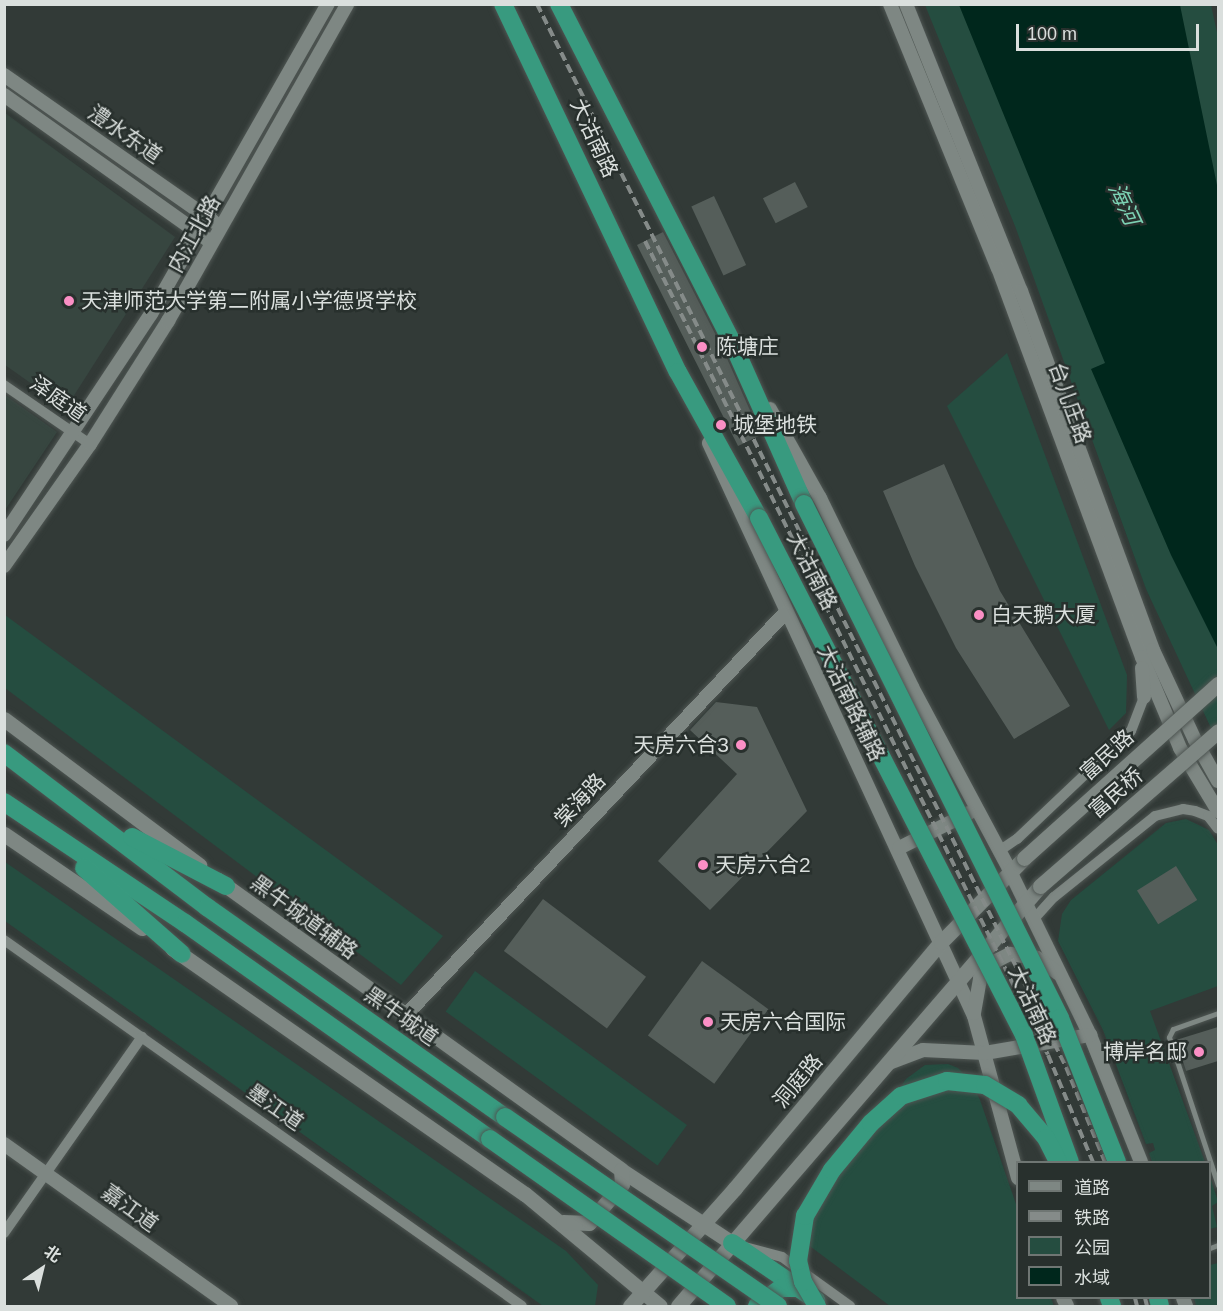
<!DOCTYPE html>
<meta charset="utf-8">
<style>
body{margin:0}
#map{position:relative;width:1223px;height:1311px;overflow:hidden;background:#323a37;font-family:Arial,"Noto Sans SC",sans-serif}
div>[style]{position:absolute}
[style*='--x']{left:calc(var(--x)*1px);top:calc(var(--y)*1px);width:calc(var(--w)*1px);rotate:calc(var(--a)*1deg)}
.built>*{inset:0;background:#374640}
.green>*{inset:0;background:#254d40;transform-origin:0 0}
.water>*{inset:0;background:#00271c}
.building>*{inset:0;background:#555e5a;transform-origin:0 0}
.roads{filter:drop-shadow(0 0 2px #4f5653) drop-shadow(0 0 2px #4f5653)}
.service>*{height:5px;margin:-2.5px;padding:0 2.5px;transform-origin:2.5px;border-radius:2.5px;background:#7e8783}
.minor>*{height:10px;margin:-5px;padding:0 5px;transform-origin:5px;border-radius:5px;background:#7e8783}
.tertiary>*{height:14px;margin:-7px;padding:0 7px;transform-origin:7px;border-radius:7px;background:#7e8783}
.secondary>*{height:15px;margin:-7.5px;padding:0 7.5px;transform-origin:7.5px;border-radius:7.5px;background:#7e8783}
.trunk>*{height:18px;margin:-9px;padding:0 9px;transform-origin:9px;border-radius:9px;background:#389a7f}
.rail>*{height:4px;margin-top:-2px;transform-origin:0;background:repeating-linear-gradient(90deg,#858b89 0 9px,transparent 0 13.5px)}
.bridges{filter:drop-shadow(0 0 2px #4f5653) drop-shadow(0 0 2px #4f5653)}
.secondary-bridge>*{height:15px;margin:-7.5px;padding:0 7.5px;transform-origin:7.5px;border-radius:7.5px;background:#7e8783}
.trunk-bridge>*{height:18px;margin:-9px;padding:0 9px;transform-origin:9px;border-radius:9px;background:#389a7f}
.dots>*{width:16px;height:16px;translate:-50% -50%;box-sizing:border-box;border:3px solid #28302d;border-radius:50%}
span{translate:-50% -50%;white-space:nowrap;text-align:center;line-height:1.15;-webkit-text-stroke:5px #28302d;paint-order:stroke}
.street-label{font-size:21px;color:#dadfdd}
.poi-label{font-size:21px;color:#dadfdd}
.left{translate:0 -50%;text-align:left}
.right{translate:-100% -50%;text-align:right}
.water-label{font-size:22px;color:#7dd3b5;font-style:italic}
.frame{position:absolute;inset:0;border:6px solid #dadfdd;pointer-events:none}
.legend{position:absolute;left:1016px;top:1161px;width:195px;height:138px;box-sizing:border-box;background:#28302d;border:2px solid #6f7673;margin:0;padding:8px 10px;list-style:none;font-size:18px;color:#dadfdd}
.legend li{display:flex;align-items:center;gap:12px;height:30px}
.legend b{width:30px;border:2px solid #6f7673}
.north{position:absolute;left:12px;top:1239px;width:60px;height:60px;-webkit-text-stroke:4px #28302d;paint-order:stroke;rotate:35deg;font-size:16px;font-weight:700;line-height:24px;text-align:center;color:#dadfdd}
.north::after{content:'';display:block;margin:auto;width:21px;height:27px;background:#dadfdd;clip-path:polygon(50% 0,100% 100%,50% 72%,0 100%)}
.scale{position:absolute;left:1016px;top:24px;width:183px;height:27px;box-sizing:border-box;border:3px solid #dadfdd;border-top:0;padding-left:8px;font-size:18px;line-height:21px;white-space:nowrap;color:#dadfdd;-webkit-text-stroke:4px #28302d;paint-order:stroke}
</style>
<div id="map">
<div class="built">
<div style="clip-path:polygon(5px 113px,175px 237px,66px 408px,5px 365px)"></div>
<div style="clip-path:polygon(5px 395px,57px 432px,5px 510px)"></div>
</div>
<div class="green">
<div style="clip-path:polygon(925px 5px,1211px 5px,1218px 37px,1218px 743px,1146px 589px,1015px 226px)"></div>
<div style="clip-path:polygon(1007px 353px,1127px 675px,1126px 713px,1109px 730px,947px 406px)"></div>
<div style="clip-path:polygon(4px 615px,5px 615px,443px 936px,401px 985px,5px 688px)"></div>
<div style="clip-path:polygon(1186px 819px,1209px 830px,1218px 845px,1218px 986px,1150px 1011px,1205px 1162px,1152px 1162px,1149px 1153px,1155px 1150px,1153px 1143px,1146px 1144px,1103px 1030px,1058px 941px,1062px 914px,1071px 900px,1166px 823px)"></div>
<div style="clip-path:polygon(5px 862px,566px 1251px,598px 1285px,595px 1306px,543px 1306px,5px 921px)"></div>
<div style="left:475px;top:971px;width:262px;height:50px;rotate:36deg"></div>
<div style="clip-path:polygon(948px 1064px,958px 1068px,971px 1081px,980px 1100px,1017px 1207px,1018px 1298px,1051px 1298px,1054px 1306px,890px 1306px,807px 1244px,810px 1223px,822px 1199px,906px 1079px,925px 1065px)"></div>
<div style="clip-path:polygon(1210px 1176px,1218px 1202px,1212px 1206px,1217px 1227px,1210px 1229px)"></div>
<div style="clip-path:polygon(1218px 1263px,1218px 1306px,1196px 1306px,1194px 1298px,1210px 1298px,1210px 1265px)"></div>
</div>
<div class="water">
<div style="clip-path:polygon(959px 5px,1180px 5px,1218px 190px,1218px 649px,1171px 555px,1091px 369px,1105px 363px)"></div>
</div>
<div class="building">
<div style="left:795px;top:182px;width:28px;height:36px;rotate:63deg"></div>
<div style="left:714px;top:196px;width:76px;height:25px;rotate:65deg"></div>
<div style="clip-path:polygon(663px 232px,722px 347px,761px 435px,738px 446px,637px 245px)"></div>
<div style="clip-path:polygon(944px 464px,1000px 591px,1070px 706px,1014px 739px,956px 648px,915px 566px,883px 491px)"></div>
<div style="clip-path:polygon(716px 702px,757px 707px,807px 811px,710px 910px,658px 861px,737px 774px,690px 730px)"></div>
<div style="left:1176px;top:866px;width:40px;height:46px;rotate:58deg"></div>
<div style="left:543px;top:899px;width:129px;height:65px;rotate:37deg"></div>
<div style="left:702px;top:961px;width:82px;height:92px;rotate:36deg"></div>
<div style="clip-path:polygon(1218px 1027px,1218px 1061px,1186px 1071px,1176px 1040px)"></div>
</div>
<div class="roads">
<div class="service">
<div style="--x:1218;--y:1013;--w:48;--a:160.4"></div>
<div style="--x:1173;--y:1029;--w:9;--a:117"></div>
<div style="--x:1169;--y:1037;--w:156;--a:71.7"></div>
<div style="--x:1210;--y:1248;--w:9;--a:-21"></div>
</div>
<div class="minor">
<div style="--x:4;--y:385;--w:104;--a:34.5"></div>
<div style="--x:999;--y:851;--w:22;--a:-34"></div>
<div style="--x:1017;--y:839;--w:157;--a:-43.5"></div>
<div style="--x:1131;--y:731;--w:36;--a:-69"></div>
<div style="--x:1034;--y:919;--w:30;--a:-48"></div>
<div style="--x:1054;--y:897;--w:129;--a:-38.7"></div>
<div style="--x:1155;--y:816;--w:29;--a:-14"></div>
<div style="--x:1183;--y:809;--w:12;--a:9"></div>
<div style="--x:1195;--y:811;--w:14;--a:21"></div>
<div style="--x:1208;--y:816;--w:16;--a:52"></div>
<div style="--x:4;--y:940;--w:634;--a:35.24"></div>
<div style="--x:4;--y:1233;--w:240;--a:-54.9"></div>
<div style="--x:745;--y:1247;--w:38;--a:15"></div>
<div style="--x:782;--y:1257;--w:84;--a:35.8"></div>
</div>
<div class="tertiary">
<div style="--x:890;--y:4;--w:285;--a:67.8"></div>
<div style="--x:998;--y:268;--w:415;--a:69.7"></div>
<div style="--x:1142;--y:657;--w:99;--a:67.3"></div>
<div style="--x:1180;--y:748;--w:74;--a:58.9"></div>
<div style="--x:906;--y:4;--w:309;--a:68.2"></div>
<div style="--x:1021;--y:291;--w:382;--a:69.8"></div>
<div style="--x:1153;--y:650;--w:99;--a:65"></div>
<div style="--x:1195;--y:740;--w:47;--a:60.7"></div>
<div style="--x:4;--y:75;--w:256;--a:35"></div>
<div style="--x:4;--y:95;--w:249;--a:35.4"></div>
<div style="--x:770;--y:409;--w:102;--a:60.7"></div>
<div style="--x:820;--y:498;--w:210;--a:64"></div>
<div style="--x:912;--y:687;--w:206;--a:61.9"></div>
<div style="--x:1009;--y:869;--w:185;--a:64"></div>
<div style="--x:1090;--y:1035;--w:137;--a:68.1"></div>
<div style="--x:709;--y:443;--w:631;--a:65.18"></div>
<div style="--x:974;--y:1016;--w:168;--a:74.8"></div>
<div style="--x:4;--y:535;--w:265;--a:-56.4"></div>
<div style="--x:151;--y:314;--w:357;--a:-60.3"></div>
<div style="--x:4;--y:566;--w:149;--a:-54.8"></div>
<div style="--x:90;--y:444;--w:146;--a:-57.6"></div>
<div style="--x:168;--y:321;--w:364;--a:-60.5"></div>
<div style="--x:1142;--y:668;--w:29;--a:86"></div>
<div style="--x:899;--y:848;--w:78;--a:-26.6"></div>
<div style="--x:974;--y:1013;--w:36;--a:-80"></div>
<div style="--x:980;--y:978;--w:23;--a:-47"></div>
<div style="--x:996;--y:961;--w:16;--a:-27"></div>
<div style="--x:1010;--y:954;--w:27;--a:8"></div>
<div style="--x:1037;--y:958;--w:26;--a:36"></div>
<div style="--x:405;--y:1016;--w:554;--a:-46.68"></div>
<div style="--x:889;--y:1063;--w:36;--a:-21"></div>
<div style="--x:923;--y:1050;--w:62;--a:2.8"></div>
<div style="--x:985;--y:1053;--w:107;--a:-9.7"></div>
<div style="--x:4;--y:1144;--w:279;--a:35.5"></div>
<div style="--x:1063;--y:1298;--w:9;--a:63"></div>
<div style="--x:1183;--y:1298;--w:9;--a:69"></div>
</div>
<div class="secondary">
<div style="--x:4;--y:719;--w:244;--a:36.8"></div>
<div style="--x:4;--y:834;--w:167;--a:34.3"></div>
<div style="--x:218;--y:880;--w:496;--a:35.7"></div>
<div style="--x:621;--y:1170;--w:133;--a:33.3"></div>
<div style="--x:172;--y:948;--w:430;--a:34.9"></div>
<div style="--x:525;--y:1194;--w:175;--a:39.7"></div>
<div style="--x:563;--y:1222;--w:26;--a:2"></div>
<div style="--x:589;--y:1223;--w:51;--a:-49.8"></div>
<div style="--x:622;--y:1184;--w:14;--a:-94"></div>
<div style="--x:630;--y:1306;--w:158;--a:-48.3"></div>
<div style="--x:735;--y:1188;--w:321;--a:-50.1"></div>
<div style="--x:941;--y:942;--w:118;--a:-45.3"></div>
<div style="--x:678;--y:1306;--w:554;--a:-49.24"></div>
</div>
<div class="trunk">
<div style="--x:503;--y:4;--w:407;--a:64.6"></div>
<div style="--x:678;--y:372;--w:167;--a:61"></div>
<div style="--x:559;--y:4;--w:380;--a:62.9"></div>
<div style="--x:732;--y:342;--w:177;--a:66"></div>
<div style="--x:4;--y:753;--w:255;--a:37.2"></div>
<div style="--x:207;--y:907;--w:365;--a:35.2"></div>
<div style="--x:4;--y:802;--w:218;--a:33.8"></div>
<div style="--x:185;--y:923;--w:374;--a:35.3"></div>
<div style="--x:132;--y:837;--w:106;--a:27.5"></div>
<div style="--x:84;--y:868;--w:130;--a:41.3"></div>
<div style="--x:732;--y:1243;--w:102;--a:34.2"></div>
<div style="--x:1109;--y:1298;--w:9;--a:69"></div>
<div style="--x:1158;--y:1298;--w:8;--a:76"></div>
<div style="--x:757;--y:1306;--w:30;--a:-37"></div>
<div style="--x:781;--y:1288;--w:16;--a:0"></div>
</div>
</div>
<div class="rail">
<div style="--x:537;--y:4;--w:1187;--a:63.54"></div>
<div style="--x:1066;--y:1067;--w:103;--a:67.7"></div>
<div style="--x:645;--y:241;--w:908;--a:63.66"></div>
<div style="--x:1048;--y:1055;--w:116;--a:67.2"></div>
<div style="--x:1135;--y:1298;--w:8;--a:76"></div>
<div style="--x:1145;--y:1298;--w:8;--a:76"></div>
</div>
<div class="bridges">
<div class="secondary-bridge">
<div style="--x:1024;--y:858;--w:261;--a:-41.9"></div>
<div style="--x:1040;--y:886;--w:236;--a:-41"></div>
</div>
<div class="trunk-bridge">
<div style="--x:804;--y:504;--w:574;--a:63.52"></div>
<div style="--x:1060;--y:1018;--w:155;--a:68.4"></div>
<div style="--x:759;--y:518;--w:581;--a:62.86"></div>
<div style="--x:1024;--y:1035;--w:135;--a:70.1"></div>
<div style="--x:505;--y:1117;--w:332;--a:34.7"></div>
<div style="--x:490;--y:1139;--w:290;--a:35.2"></div>
<div style="--x:817;--y:1306;--w:28;--a:-120"></div>
<div style="--x:803;--y:1282;--w:22;--a:-103"></div>
<div style="--x:798;--y:1261;--w:46;--a:-81.2"></div>
<div style="--x:805;--y:1216;--w:53;--a:-59.6"></div>
<div style="--x:832;--y:1170;--w:61;--a:-50.3"></div>
<div style="--x:871;--y:1123;--w:40;--a:-42"></div>
<div style="--x:901;--y:1096;--w:48;--a:-18.1"></div>
<div style="--x:947;--y:1081;--w:38;--a:6"></div>
<div style="--x:985;--y:1085;--w:39;--a:31"></div>
<div style="--x:1018;--y:1105;--w:43;--a:49.7"></div>
<div style="--x:1046;--y:1138;--w:27;--a:63"></div>
</div>
</div>
<div class="dots">
<div style="left:69px;top:301px;background:#fb8fc5"></div>
<div style="left:702px;top:347px;background:#fb8fc5"></div>
<div style="left:721px;top:425px;background:#fb8fc5"></div>
<div style="left:979px;top:615px;background:#fb8fc5"></div>
<div style="left:741px;top:745px;background:#fb8fc5"></div>
<div style="left:703px;top:865px;background:#fb8fc5"></div>
<div style="left:708px;top:1022px;background:#fb8fc5"></div>
<div style="left:1199px;top:1052px;background:#fb8fc5"></div>
</div>
<div class="street-label">
<span style="left:125px;top:134px;rotate:35deg">澧水东道</span>
<span style="left:594px;top:138px;rotate:65deg">大沽南路</span>
<span style="left:194px;top:234px;rotate:-61deg">内江北路</span>
<span style="left:58px;top:399px;rotate:35deg">泽庭道</span>
<span style="left:1070px;top:403px;rotate:70deg">台儿庄路</span>
<span style="left:812px;top:571px;rotate:63deg">大沽南路</span>
<span style="left:851px;top:703px;rotate:64deg">大沽南路辅路</span>
<span style="left:1107px;top:755px;rotate:-42deg">富民路</span>
<span style="left:1116px;top:793px;rotate:-41deg">富民桥</span>
<span style="left:580px;top:800px;rotate:-47deg">棠海路</span>
<span style="left:304px;top:917px;rotate:36deg">黑牛城道辅路</span>
<span style="left:1032px;top:1005px;rotate:65deg">大沽南路</span>
<span style="left:401px;top:1016px;rotate:35deg">黑牛城道</span>
<span style="left:798px;top:1081px;rotate:-50deg">洞庭路</span>
<span style="left:275px;top:1107px;rotate:35deg">墨江道</span>
<span style="left:130px;top:1208px;rotate:36deg">嘉江道</span>
</div>
<div class="poi-label">
<span class="left" style="left:81px;top:301px">天津师范大学第二附属小学德贤学校</span>
<span class="left" style="left:716px;top:347px">陈塘庄</span>
<span class="left" style="left:733px;top:425px">城堡地铁</span>
<span class="left" style="left:991px;top:615px">白天鹅大厦</span>
<span class="right" style="left:729px;top:745px">天房六合3</span>
<span class="left" style="left:715px;top:865px">天房六合2</span>
<span class="left" style="left:720px;top:1022px">天房六合国际</span>
<span class="right" style="left:1187px;top:1052px">博岸名邸</span>
</div>
<div class="water-label">
<span style="left:1124px;top:204px;rotate:65deg">海河</span>
</div>
<div class="frame"></div>
<ul class="legend">
<li><b style="height:8px;background:#7e8783"></b>道路</li>
<li><b style="height:8px;background:#858b89"></b>铁路</li>
<li><b style="height:16px;background:#254d40"></b>公园</li>
<li><b style="height:16px;background:#00271c"></b>水域</li>
</ul>
<div class="north">北</div>
<div class="scale">100 m</div>
</div>
